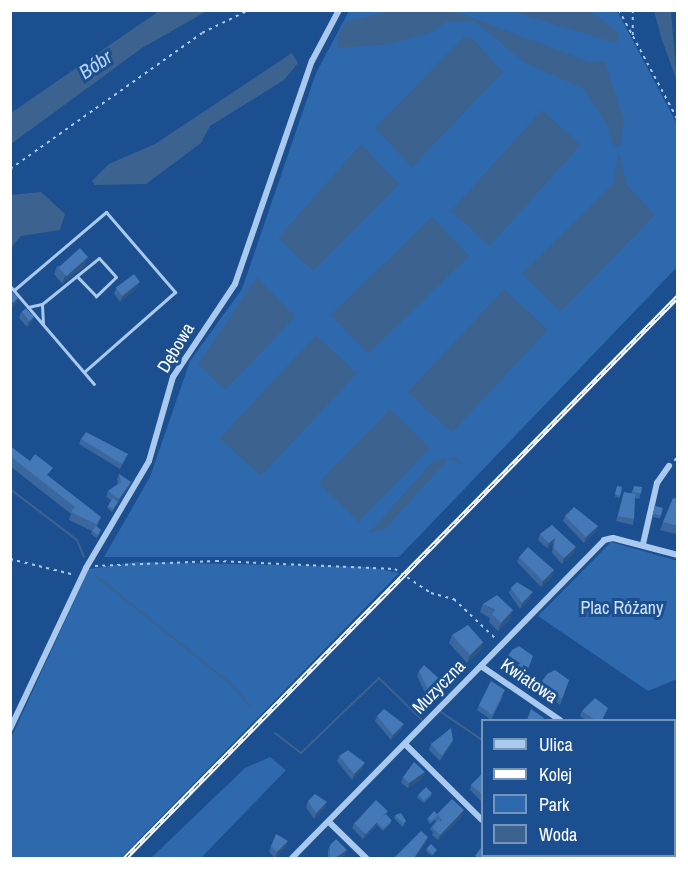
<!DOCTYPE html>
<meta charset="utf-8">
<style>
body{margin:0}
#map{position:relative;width:688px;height:869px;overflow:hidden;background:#1b4f8f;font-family:"Archivo Narrow",sans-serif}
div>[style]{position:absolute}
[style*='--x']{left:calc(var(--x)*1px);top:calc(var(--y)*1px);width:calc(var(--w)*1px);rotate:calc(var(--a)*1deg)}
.green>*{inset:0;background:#2e69ad}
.water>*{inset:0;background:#3c6290;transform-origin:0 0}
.stream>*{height:2px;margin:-1px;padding:0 1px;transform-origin:1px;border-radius:1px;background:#3c6290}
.path>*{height:1.5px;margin-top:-0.75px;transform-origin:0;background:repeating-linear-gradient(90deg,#a9c9ee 0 3px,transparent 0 7.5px)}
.lane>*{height:3px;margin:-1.5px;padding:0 1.5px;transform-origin:1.5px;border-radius:1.5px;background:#a9c9ee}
.street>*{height:6px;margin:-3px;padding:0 3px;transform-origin:3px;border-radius:3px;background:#a9c9ee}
.rail>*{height:4.5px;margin-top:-2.25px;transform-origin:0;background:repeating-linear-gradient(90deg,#1b4f8f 0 7px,#fff 0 14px);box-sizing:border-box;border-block:2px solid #fff}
.wall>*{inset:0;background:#3a679d;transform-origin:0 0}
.shaded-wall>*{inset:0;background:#305480}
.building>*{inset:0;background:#4478b7;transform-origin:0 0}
span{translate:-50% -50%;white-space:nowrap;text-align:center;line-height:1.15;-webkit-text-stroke:6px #1b4f8f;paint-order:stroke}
.street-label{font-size:18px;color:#fff}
.park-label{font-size:18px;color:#cfe3fa}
.water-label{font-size:20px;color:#b5d3f5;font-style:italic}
.frame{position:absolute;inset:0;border:12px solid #fff;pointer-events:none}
.legend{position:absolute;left:481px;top:719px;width:195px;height:138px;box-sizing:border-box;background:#1b4f8f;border:2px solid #7695bc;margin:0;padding:8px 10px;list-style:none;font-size:18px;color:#fff}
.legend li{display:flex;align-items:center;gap:12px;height:30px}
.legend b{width:30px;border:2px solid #7695bc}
</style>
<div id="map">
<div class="green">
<div style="clip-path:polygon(349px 11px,617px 11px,677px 124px,677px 267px,399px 557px,104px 557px,150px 477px,190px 361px,242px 289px,316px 73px)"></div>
<div style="clip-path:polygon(611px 542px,678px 561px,677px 679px,648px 691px,538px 616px)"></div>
<div style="clip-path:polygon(136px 562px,369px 567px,399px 573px,121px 858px,11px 858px,11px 738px,89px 569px)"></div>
<div style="clip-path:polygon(270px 757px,286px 770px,201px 858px,151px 858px,245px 768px)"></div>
</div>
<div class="water">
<div style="clip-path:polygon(159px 11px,207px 11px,142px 48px,11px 144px,11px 113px)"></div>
<div style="clip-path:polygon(455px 11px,589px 62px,605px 62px,624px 119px,620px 146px,613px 146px,608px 127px,584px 89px,524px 62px,474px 21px,448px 21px,430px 33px,390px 44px,338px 48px,337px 37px,346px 22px,389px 11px)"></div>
<div style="clip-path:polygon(510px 11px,590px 11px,619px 33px,617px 43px)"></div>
<div style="clip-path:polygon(654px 11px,671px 11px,677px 81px,662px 40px)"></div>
<div style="clip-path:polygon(464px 37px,473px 39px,503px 72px,412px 167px,375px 128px)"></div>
<div style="clip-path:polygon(292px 53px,298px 63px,284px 80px,210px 126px,201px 143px,146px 184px,95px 185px,92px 181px,109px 164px,155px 144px)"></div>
<div style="left:542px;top:110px;width:52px;height:136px;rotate:42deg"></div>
<div style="clip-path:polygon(361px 144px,399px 184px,313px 271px,278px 238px)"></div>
<div style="clip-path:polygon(619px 153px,627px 185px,655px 215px,560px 312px,522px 273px,613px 184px)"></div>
<div style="clip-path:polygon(41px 192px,65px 214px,60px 230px,21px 236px,11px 248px,11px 195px)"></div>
<div style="left:432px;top:217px;width:54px;height:141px;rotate:46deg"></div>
<div style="clip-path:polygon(257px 277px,295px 317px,225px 390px,198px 364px)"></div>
<div style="left:504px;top:289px;width:60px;height:141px;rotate:43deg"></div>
<div style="left:316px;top:335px;width:56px;height:141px;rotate:43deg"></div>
<div style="left:390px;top:409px;width:56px;height:103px;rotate:44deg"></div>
<div style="clip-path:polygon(448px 458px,457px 457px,462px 465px,449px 458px,385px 529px,369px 533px,433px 461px)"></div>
</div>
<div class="stream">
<div style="--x:10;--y:489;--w:84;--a:37.3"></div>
<div style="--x:77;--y:540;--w:18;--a:68"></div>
<div style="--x:96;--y:576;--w:173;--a:38.7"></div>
<div style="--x:231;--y:684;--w:29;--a:49"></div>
<div style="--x:441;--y:712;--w:50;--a:34.3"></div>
<div style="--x:275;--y:733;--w:33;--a:38"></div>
<div style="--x:301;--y:753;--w:108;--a:-43.9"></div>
<div style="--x:379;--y:678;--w:60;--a:44.3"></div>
<div style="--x:654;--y:856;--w:4;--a:27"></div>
</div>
<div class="path">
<div style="--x:619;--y:10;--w:125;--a:61.8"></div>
<div style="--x:633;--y:10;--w:27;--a:90"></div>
<div style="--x:10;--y:169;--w:235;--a:-35.3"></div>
<div style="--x:202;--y:33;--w:52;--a:-26.1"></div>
<div style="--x:674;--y:461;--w:6;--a:-51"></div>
<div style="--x:10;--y:559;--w:67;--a:13.8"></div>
<div style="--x:95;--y:566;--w:121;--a:-2.4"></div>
<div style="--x:216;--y:561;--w:179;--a:2.6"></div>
<div style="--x:395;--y:569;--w:43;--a:33.7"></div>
<div style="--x:431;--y:593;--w:24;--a:15"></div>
<div style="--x:454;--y:599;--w:59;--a:43.6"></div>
</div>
<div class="lane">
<div style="--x:10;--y:286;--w:129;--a:49.4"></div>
<div style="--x:14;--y:290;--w:121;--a:-40.3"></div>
<div style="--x:106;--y:212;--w:106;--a:49.2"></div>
<div style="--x:175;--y:292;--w:121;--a:138.7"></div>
<div style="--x:28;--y:307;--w:14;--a:-12"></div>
<div style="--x:43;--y:324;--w:20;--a:-93"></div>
<div style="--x:42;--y:304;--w:73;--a:-38.9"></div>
<div style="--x:99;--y:258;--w:25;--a:48"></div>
<div style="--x:116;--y:277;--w:28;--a:136"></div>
<div style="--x:96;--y:296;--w:28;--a:-134"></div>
</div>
<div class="street">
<div style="--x:643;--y:544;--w:63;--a:-77.1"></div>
<div style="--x:657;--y:483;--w:21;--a:-55"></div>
<div style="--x:481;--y:666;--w:96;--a:34.4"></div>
<div style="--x:10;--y:729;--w:178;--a:-64.7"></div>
<div style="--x:86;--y:568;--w:124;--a:-59.5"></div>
<div style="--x:149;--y:461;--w:87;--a:-74.1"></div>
<div style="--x:173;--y:377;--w:112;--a:-56.3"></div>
<div style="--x:235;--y:284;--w:236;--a:-71"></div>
<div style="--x:312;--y:61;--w:58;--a:-62.1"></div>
<div style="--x:405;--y:744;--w:108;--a:44.6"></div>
<div style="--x:674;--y:795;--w:4;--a:14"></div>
<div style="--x:329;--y:822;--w:52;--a:44.2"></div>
<div style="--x:519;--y:856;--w:4;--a:34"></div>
<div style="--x:292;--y:858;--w:445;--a:-45.5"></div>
<div style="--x:604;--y:540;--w:9;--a:-13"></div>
<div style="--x:613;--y:538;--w:67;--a:14.7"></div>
</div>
<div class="rail">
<div style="--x:125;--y:858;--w:788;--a:-45.46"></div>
</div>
<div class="wall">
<div style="clip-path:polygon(85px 265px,62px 284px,54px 274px,57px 266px)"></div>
<div style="clip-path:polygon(138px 287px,120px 302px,114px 294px,116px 289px)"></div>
<div style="clip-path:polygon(21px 312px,32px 322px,27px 327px,19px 318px)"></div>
<div style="clip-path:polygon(81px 439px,128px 454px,120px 469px,79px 444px)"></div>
<div style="clip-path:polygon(10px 446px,101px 517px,97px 526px,100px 532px,97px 538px,91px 534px,92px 531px,69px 520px,71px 514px,10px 466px)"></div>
<div style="clip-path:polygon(119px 474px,131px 482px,129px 487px,112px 512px,107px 508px,111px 500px,106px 497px,108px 491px,118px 484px,117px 479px)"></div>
<div style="left:617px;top:486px;width:5px;height:11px;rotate:11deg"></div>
<div style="clip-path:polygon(634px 486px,641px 493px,639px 499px,635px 498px,634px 519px,633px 525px,616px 521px,624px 492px,631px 494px)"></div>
<div style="clip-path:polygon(678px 499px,678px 529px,676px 534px,660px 530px,663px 522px)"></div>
<div style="left:655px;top:506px;width:8px;height:11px;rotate:14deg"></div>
<div style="clip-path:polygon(565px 516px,598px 526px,596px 531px,584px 543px,563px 521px)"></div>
<div style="clip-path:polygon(552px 525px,574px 553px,562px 564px,552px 553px,553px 543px,547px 548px,538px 540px,540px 534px)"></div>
<div style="clip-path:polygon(519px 557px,553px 575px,541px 587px,517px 562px)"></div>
<div style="clip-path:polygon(511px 588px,531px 597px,520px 609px,509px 593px)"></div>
<div style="clip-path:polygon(483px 604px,510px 619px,498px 631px,489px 622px,490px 618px,480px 612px)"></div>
<div style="clip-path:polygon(452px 635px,483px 642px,480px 650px,467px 663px,449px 643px)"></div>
<div style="clip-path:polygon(533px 656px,524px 680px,503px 666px,505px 660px)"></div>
<div style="clip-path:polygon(419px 671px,442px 688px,429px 701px,417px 676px)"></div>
<div style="clip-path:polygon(569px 680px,560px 705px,538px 690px,540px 684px)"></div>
<div style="clip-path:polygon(503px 696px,491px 720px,477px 710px,479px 705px)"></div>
<div style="clip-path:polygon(582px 711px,603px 720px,586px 720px,580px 716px)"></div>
<div style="clip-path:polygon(377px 716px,402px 729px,391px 740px,375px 721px)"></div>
<div style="clip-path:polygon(453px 740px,451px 745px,440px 761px,429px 750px,431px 744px)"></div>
<div style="clip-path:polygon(339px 756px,363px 768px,352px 780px,337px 761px)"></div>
<div style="clip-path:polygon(483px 773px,483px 800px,481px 801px,470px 790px,471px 785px)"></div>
<div style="clip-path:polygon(403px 777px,423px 778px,408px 788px,401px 783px)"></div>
<div style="clip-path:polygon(432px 793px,431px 796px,424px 803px,417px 798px,418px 795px)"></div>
<div style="clip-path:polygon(308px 801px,325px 808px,314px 819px,306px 807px)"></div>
<div style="clip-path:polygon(388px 811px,386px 815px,391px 823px,383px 831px,377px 825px,363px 839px,352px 828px,354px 823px)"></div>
<div style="clip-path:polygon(437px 814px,462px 816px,438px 840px,432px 835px,433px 832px,430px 829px,431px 827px,436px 821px,435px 820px,430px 824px,427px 820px,428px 818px)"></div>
<div style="clip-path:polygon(395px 815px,405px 824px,402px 827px,394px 818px)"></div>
<div style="clip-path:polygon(330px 845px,345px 855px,340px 858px,328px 858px,328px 850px)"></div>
<div style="clip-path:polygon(271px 846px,286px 847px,275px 858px,269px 852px)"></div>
<div style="clip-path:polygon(427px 848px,437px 850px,436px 852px,432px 856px,426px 851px)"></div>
</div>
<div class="shaded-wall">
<div style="clip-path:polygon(88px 257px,85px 265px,62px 284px,65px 276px)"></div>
<div style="clip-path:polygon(140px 282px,138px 287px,120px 302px,122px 297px)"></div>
<div style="clip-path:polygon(18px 298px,16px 304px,11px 309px,13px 303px)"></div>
<div style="clip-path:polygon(34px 317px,32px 322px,27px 327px,29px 321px)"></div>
<div style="clip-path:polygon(131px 482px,129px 487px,112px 512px,119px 499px)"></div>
<div style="clip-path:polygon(598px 526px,596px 531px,584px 543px,586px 537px)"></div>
<div style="clip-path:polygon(555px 538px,553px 543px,547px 548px,549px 543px)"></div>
<div style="clip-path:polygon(576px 547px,574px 553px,562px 564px,564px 558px)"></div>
<div style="clip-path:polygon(554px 570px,553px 575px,541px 587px,543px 581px)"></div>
<div style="clip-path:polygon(533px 592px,531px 597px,520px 609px,522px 603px)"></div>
<div style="clip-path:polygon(513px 610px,510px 619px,498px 631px,501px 623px)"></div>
<div style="clip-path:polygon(483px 642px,480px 650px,467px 663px,470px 655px)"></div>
<div style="clip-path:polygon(444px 683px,442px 688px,429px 701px,431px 696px)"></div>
<div style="clip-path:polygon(404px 724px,402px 729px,391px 740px,393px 735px)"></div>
<div style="clip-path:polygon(453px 740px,451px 745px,440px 761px,442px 756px)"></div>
<div style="clip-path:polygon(365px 763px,363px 768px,352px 780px,354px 774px)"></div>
<div style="clip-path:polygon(425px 772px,423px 778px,408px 788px,409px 783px)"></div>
<div style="clip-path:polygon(327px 802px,325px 808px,314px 819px,316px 813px)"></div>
<div style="clip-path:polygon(464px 810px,462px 816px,438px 840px,440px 835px)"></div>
<div style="clip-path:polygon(388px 811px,386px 816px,377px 822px,377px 825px,363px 839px,365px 834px)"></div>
<div style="clip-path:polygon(428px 837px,426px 843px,416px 858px,414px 858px)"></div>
<div style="clip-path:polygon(288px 841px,286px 847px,275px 858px,277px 852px)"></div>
<div style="clip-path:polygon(347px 850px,345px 855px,340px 858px,335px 858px)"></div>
</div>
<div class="building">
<div style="left:80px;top:248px;width:12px;height:29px;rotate:48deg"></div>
<div style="left:134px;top:274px;width:10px;height:23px;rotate:53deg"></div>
<div style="clip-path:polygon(10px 290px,18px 298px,13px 303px,10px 301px)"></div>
<div style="left:26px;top:308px;width:12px;height:6px;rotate:48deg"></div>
<div style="clip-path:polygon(86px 432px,128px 454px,122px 464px,81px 439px)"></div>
<div style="clip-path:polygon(10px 446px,30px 461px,35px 454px,53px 468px,47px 475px,101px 517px,96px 524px,71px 512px,75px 507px,10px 456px)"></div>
<div style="clip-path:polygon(119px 474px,131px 482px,119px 499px,108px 491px,121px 482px)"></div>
<div style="clip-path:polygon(617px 486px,622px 487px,620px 496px,615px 494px)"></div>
<div style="left:634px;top:486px;width:8px;height:6px;rotate:7deg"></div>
<div style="clip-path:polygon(624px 492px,635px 494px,634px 519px,618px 516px)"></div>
<div style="clip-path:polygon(113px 498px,118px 502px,113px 509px,108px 506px)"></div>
<div style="clip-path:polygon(673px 498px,678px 499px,678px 526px,663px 522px)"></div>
<div style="left:655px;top:506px;width:8px;height:8px;rotate:14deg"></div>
<div style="clip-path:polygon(574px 507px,598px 526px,586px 537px,565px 516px)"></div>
<div style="clip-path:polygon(552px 525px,576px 547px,564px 558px,554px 548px,555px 538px,549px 543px,540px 534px)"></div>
<div style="clip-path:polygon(96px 526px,101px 530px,98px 535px,92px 531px)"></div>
<div style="clip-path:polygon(528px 547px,554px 570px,543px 581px,519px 557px)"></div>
<div style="clip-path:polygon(517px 582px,533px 592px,522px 603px,511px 588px)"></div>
<div style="clip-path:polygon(497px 595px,513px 610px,501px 623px,492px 614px,495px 610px,483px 604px)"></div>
<div style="clip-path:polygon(468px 625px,483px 642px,470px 655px,452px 635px)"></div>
<div style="clip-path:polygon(519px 646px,533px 656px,526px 674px,505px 660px,512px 650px)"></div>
<div style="clip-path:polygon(424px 665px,444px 683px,431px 696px,419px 671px)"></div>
<div style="clip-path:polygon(555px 670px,569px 680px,562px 699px,540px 684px,547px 674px)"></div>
<div style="clip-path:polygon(491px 681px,505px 690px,492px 715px,479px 705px)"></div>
<div style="clip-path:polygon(595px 698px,608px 708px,602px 720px,595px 720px,582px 711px)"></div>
<div style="clip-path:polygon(384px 709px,404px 724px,393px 735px,377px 716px)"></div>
<div style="clip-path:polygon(531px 709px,544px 718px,542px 720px,527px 720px)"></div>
<div style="clip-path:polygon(451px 728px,453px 740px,442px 756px,431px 744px)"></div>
<div style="clip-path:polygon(348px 750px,365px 763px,354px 774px,339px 756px)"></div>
<div style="clip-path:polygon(675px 755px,678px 757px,675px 768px)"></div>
<div style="clip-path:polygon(414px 762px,425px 772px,409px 783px,403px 777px)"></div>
<div style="clip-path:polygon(483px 773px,483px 795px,471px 785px)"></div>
<div style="left:426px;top:787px;width:8px;height:11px;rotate:45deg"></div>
<div style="clip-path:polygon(315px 794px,327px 802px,316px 813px,308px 801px)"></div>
<div style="clip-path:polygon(452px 799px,464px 810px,440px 835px,434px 829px,442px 820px,437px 814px)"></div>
<div style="left:376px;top:800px;width:16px;height:32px;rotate:43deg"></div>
<div style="clip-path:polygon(434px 811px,438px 815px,437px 814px,436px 817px,431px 821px,428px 818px)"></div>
<div style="clip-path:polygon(401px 813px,406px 821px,403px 824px,395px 815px)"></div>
<div style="left:386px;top:814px;width:9px;height:12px;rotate:49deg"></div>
<div style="left:438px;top:820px;width:4px;height:10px;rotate:34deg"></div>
<div style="clip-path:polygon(421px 831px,428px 837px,414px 858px,394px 858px)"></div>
<div style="clip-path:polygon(276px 834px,288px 841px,277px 852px,271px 846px)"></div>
<div style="clip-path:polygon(336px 839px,347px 850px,335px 858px,330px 858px,330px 845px)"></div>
<div style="left:431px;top:844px;width:8px;height:6px;rotate:45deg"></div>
<div style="clip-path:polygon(483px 845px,483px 855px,492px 855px,490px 858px,478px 858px,475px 856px)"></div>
<div style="clip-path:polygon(569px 855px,575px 855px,578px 858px,566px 858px)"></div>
<div style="left:639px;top:855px;width:16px;height:3px"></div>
</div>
<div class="street-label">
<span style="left:176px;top:348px;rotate:-59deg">Dębowa</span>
<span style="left:529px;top:681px;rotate:34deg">Kwiatowa</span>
<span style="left:439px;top:687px;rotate:-46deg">Muzyczna</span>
</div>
<div class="park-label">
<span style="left:622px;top:608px">Plac Różany</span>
</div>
<div class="water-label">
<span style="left:95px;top:64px;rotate:-34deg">Bóbr</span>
</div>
<div class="frame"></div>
<ul class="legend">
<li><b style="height:8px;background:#a9c9ee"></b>Ulica</li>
<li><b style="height:8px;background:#fff"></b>Kolej</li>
<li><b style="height:16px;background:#2e69ad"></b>Park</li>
<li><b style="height:16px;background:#3c6290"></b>Woda</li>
</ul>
</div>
